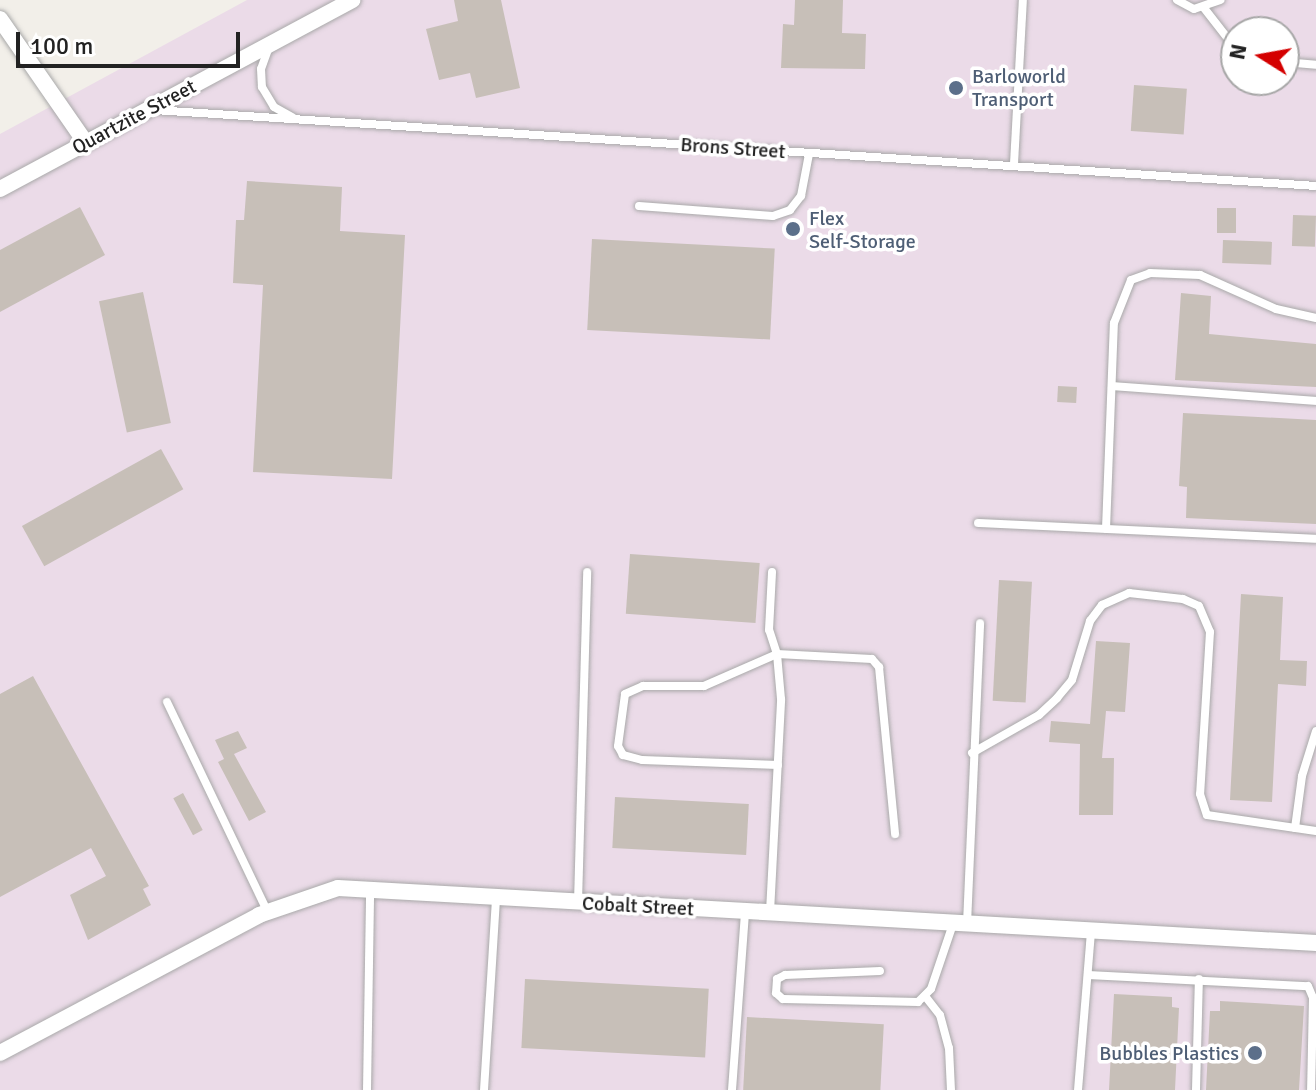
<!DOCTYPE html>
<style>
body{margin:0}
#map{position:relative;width:1316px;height:1090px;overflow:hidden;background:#f2efe9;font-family:Signika,sans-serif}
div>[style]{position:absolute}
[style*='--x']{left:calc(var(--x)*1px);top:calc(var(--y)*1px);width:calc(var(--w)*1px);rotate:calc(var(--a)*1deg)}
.industrial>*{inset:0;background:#ebdbe8}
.building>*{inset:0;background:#c7bfb8;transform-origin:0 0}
.roads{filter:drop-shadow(0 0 2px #a9a9a9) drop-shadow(0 0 2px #a9a9a9)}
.lane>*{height:8px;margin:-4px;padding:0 4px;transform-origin:4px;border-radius:4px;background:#fff}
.street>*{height:16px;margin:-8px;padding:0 8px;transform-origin:8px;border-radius:8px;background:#fff}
.dots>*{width:22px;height:22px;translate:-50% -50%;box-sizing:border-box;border:4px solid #fff;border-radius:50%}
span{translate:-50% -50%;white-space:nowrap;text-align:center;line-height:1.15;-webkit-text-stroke:7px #fff;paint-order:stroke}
.service-label{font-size:20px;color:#4e5e75}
.left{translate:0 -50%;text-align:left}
.right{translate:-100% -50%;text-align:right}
.street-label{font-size:20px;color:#222}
.north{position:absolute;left:1220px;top:16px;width:80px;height:80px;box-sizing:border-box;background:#fff;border:2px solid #a7a7a7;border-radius:50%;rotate:281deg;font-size:22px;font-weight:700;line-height:32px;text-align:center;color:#222}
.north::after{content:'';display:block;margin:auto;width:28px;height:36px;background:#d40000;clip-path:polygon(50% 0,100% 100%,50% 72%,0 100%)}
.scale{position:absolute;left:16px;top:32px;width:224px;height:36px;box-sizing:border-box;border:4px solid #222;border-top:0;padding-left:10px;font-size:24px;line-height:28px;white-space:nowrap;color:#222;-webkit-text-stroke:6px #fff;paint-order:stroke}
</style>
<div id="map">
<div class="industrial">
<div style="clip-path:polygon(evenodd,247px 0,1316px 0,1316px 1090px,0 1090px,0 134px,247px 0,1236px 32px,1284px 32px,1284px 80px,1236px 80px,1236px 32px)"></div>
</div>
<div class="building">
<div style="clip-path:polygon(454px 0,501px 0,520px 88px,476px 98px,470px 73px,439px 80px,426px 29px,458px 21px)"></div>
<div style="clip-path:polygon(795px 0,843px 0,842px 33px,866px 34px,865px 69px,781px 68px,783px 24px,794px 25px)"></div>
<div style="left:1134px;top:85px;width:53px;height:46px;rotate:4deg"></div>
<div style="clip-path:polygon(247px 181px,342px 187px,340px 231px,405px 235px,392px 479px,253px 472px,263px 285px,233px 283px,236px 220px,244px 220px)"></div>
<div style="clip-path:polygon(80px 207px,105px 255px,0 312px,0 250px)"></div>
<div style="left:1217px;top:208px;width:19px;height:25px"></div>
<div style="left:1293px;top:215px;width:23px;height:31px;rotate:2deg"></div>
<div style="left:592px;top:239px;width:183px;height:91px;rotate:3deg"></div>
<div style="left:1223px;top:240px;width:49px;height:23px;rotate:2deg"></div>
<div style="left:143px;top:292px;width:134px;height:45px;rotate:78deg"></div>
<div style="clip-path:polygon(1181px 293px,1211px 296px,1209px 334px,1316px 344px,1316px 387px,1175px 380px)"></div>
<div style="left:1058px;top:386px;width:19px;height:16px;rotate:3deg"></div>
<div style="clip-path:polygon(1183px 413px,1316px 420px,1316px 524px,1186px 518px,1187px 487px,1179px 486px)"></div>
<div style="left:161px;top:449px;width:46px;height:159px;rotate:61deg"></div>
<div style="left:630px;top:554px;width:130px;height:60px;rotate:4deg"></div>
<div style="left:999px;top:580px;width:33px;height:121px;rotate:3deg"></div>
<div style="clip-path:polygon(1241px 594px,1283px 597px,1280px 660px,1307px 661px,1306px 686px,1278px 684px,1272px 802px,1230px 800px)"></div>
<div style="clip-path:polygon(1096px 641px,1130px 643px,1125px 712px,1106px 711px,1102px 758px,1114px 758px,1113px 815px,1079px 815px,1080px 744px,1049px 742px,1051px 721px,1090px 724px)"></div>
<div style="clip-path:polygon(33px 676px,149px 886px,143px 889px,151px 905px,88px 940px,70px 895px,106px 876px,91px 848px,0 897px,0 694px)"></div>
<div style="clip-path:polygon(238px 731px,247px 748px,234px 754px,266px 812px,249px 821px,218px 762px,224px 759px,215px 740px)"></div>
<div style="left:183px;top:793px;width:42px;height:11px;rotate:62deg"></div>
<div style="left:615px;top:797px;width:134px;height:51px;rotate:3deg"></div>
<div style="left:525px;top:979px;width:184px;height:69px;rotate:3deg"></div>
<div style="clip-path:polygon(1114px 994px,1172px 997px,1172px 1007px,1179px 1008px,1175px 1090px,1109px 1090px)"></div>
<div style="clip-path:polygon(1220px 1001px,1304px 1006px,1299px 1090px,1206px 1090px,1210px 1011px,1220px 1011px)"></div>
<div style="left:747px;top:1017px;width:137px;height:73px;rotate:3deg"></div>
</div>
<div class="roads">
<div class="lane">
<div style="--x:1177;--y:0;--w:19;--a:28"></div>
<div style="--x:1194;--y:9;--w:28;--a:-19"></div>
<div style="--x:1204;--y:8;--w:52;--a:52"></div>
<div style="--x:269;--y:47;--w:23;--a:110"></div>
<div style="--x:261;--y:69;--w:18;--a:87"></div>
<div style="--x:262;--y:87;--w:23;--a:59"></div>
<div style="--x:274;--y:107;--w:21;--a:29"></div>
<div style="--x:1284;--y:62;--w:32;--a:5"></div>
<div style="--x:154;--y:110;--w:1164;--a:3.74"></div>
<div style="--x:1014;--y:164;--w:164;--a:-86.9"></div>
<div style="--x:639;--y:206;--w:134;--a:4.3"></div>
<div style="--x:773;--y:216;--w:18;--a:-19"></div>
<div style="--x:790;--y:210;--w:18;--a:-52"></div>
<div style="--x:801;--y:196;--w:43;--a:-79.2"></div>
<div style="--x:1112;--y:386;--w:205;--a:4.2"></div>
<div style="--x:978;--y:523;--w:338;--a:2.7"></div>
<div style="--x:1106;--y:529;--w:206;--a:-87.8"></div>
<div style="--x:1114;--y:323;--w:46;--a:-68.4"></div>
<div style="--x:1131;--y:280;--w:20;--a:-20"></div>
<div style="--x:1150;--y:273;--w:50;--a:2.3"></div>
<div style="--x:1200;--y:275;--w:83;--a:24.1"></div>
<div style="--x:1276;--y:309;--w:41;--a:12.7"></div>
<div style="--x:167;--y:702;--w:232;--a:64.4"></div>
<div style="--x:972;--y:753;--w:77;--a:-29.6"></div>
<div style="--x:1039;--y:715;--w:25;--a:-43"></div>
<div style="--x:1057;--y:698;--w:23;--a:-50"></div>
<div style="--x:1072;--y:680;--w:62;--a:-73"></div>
<div style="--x:1090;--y:621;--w:20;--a:-53"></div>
<div style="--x:1102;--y:605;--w:30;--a:-24"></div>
<div style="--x:1129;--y:593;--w:54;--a:6.3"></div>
<div style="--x:1183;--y:599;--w:17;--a:24"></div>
<div style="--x:1199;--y:606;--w:28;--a:67"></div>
<div style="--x:1210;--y:632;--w:162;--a:93.5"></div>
<div style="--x:1200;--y:794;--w:22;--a:72"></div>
<div style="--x:1207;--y:815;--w:110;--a:8.4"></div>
<div style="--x:778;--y:765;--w:136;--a:-177.9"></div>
<div style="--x:642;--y:760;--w:20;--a:-165"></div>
<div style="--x:623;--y:755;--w:10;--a:-119"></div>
<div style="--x:618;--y:746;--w:52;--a:-82.3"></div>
<div style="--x:625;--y:694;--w:20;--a:-24"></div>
<div style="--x:643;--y:686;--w:61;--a:0"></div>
<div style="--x:704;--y:686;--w:80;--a:-23.7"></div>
<div style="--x:777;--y:654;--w:95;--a:3"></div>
<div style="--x:872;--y:659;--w:11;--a:49"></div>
<div style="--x:879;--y:667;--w:168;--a:84.5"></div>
<div style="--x:1295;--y:828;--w:52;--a:-82.3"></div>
<div style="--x:1302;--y:776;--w:47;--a:-72.7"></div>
<div style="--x:578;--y:902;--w:330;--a:-88.4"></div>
<div style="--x:770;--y:912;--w:213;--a:-87"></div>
<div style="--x:781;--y:699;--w:45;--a:-95.1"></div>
<div style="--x:777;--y:654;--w:25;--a:-108"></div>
<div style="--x:769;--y:630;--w:58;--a:-87"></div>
<div style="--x:967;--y:924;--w:301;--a:-87.5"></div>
<div style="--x:880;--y:971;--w:95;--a:177.6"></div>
<div style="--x:785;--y:975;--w:9;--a:153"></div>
<div style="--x:777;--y:979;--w:14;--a:94"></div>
<div style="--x:776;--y:993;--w:9;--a:41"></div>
<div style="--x:783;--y:999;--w:135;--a:1.3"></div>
<div style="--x:918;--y:1002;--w:18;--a:-45"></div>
<div style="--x:931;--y:989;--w:69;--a:-71.3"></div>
<div style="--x:1088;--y:975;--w:220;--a:2.9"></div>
<div style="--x:1308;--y:986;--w:13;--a:67"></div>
<div style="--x:1313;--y:998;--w:92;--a:91.2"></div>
<div style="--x:925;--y:996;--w:24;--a:52"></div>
<div style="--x:940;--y:1015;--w:34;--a:75"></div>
<div style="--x:949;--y:1048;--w:42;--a:87.3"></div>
<div style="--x:367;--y:1090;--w:201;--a:-89.1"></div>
<div style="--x:484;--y:1090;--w:192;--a:-86.4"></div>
<div style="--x:732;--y:1090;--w:178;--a:-85.8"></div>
<div style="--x:1078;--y:1090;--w:160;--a:-85.3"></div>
<div style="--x:1196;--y:1090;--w:111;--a:-88.5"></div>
</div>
<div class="street">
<div style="--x:0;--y:19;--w:151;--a:55.3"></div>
<div style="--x:0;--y:189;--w:400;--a:-28.2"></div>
<div style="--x:0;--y:1053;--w:293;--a:-28"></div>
<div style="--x:259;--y:915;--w:83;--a:-18.9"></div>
<div style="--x:338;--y:888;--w:980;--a:3.22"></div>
</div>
</div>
<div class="dots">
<div style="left:956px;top:88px;background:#5c6f8a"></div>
<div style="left:793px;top:229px;background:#5c6f8a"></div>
<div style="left:1255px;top:1053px;background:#5c6f8a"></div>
</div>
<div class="service-label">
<span class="left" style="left:972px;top:88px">Barloworld<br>Transport</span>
<span class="left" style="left:809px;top:230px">Flex<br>Self-Storage</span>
<span class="right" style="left:1239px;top:1053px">Bubbles Plastics</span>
</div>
<div class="street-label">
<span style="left:134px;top:117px;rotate:-28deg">Quartzite Street</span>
<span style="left:733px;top:148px;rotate:4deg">Brons Street</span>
<span style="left:638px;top:906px;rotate:3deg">Cobalt Street</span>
</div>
<div class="north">N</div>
<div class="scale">100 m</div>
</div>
